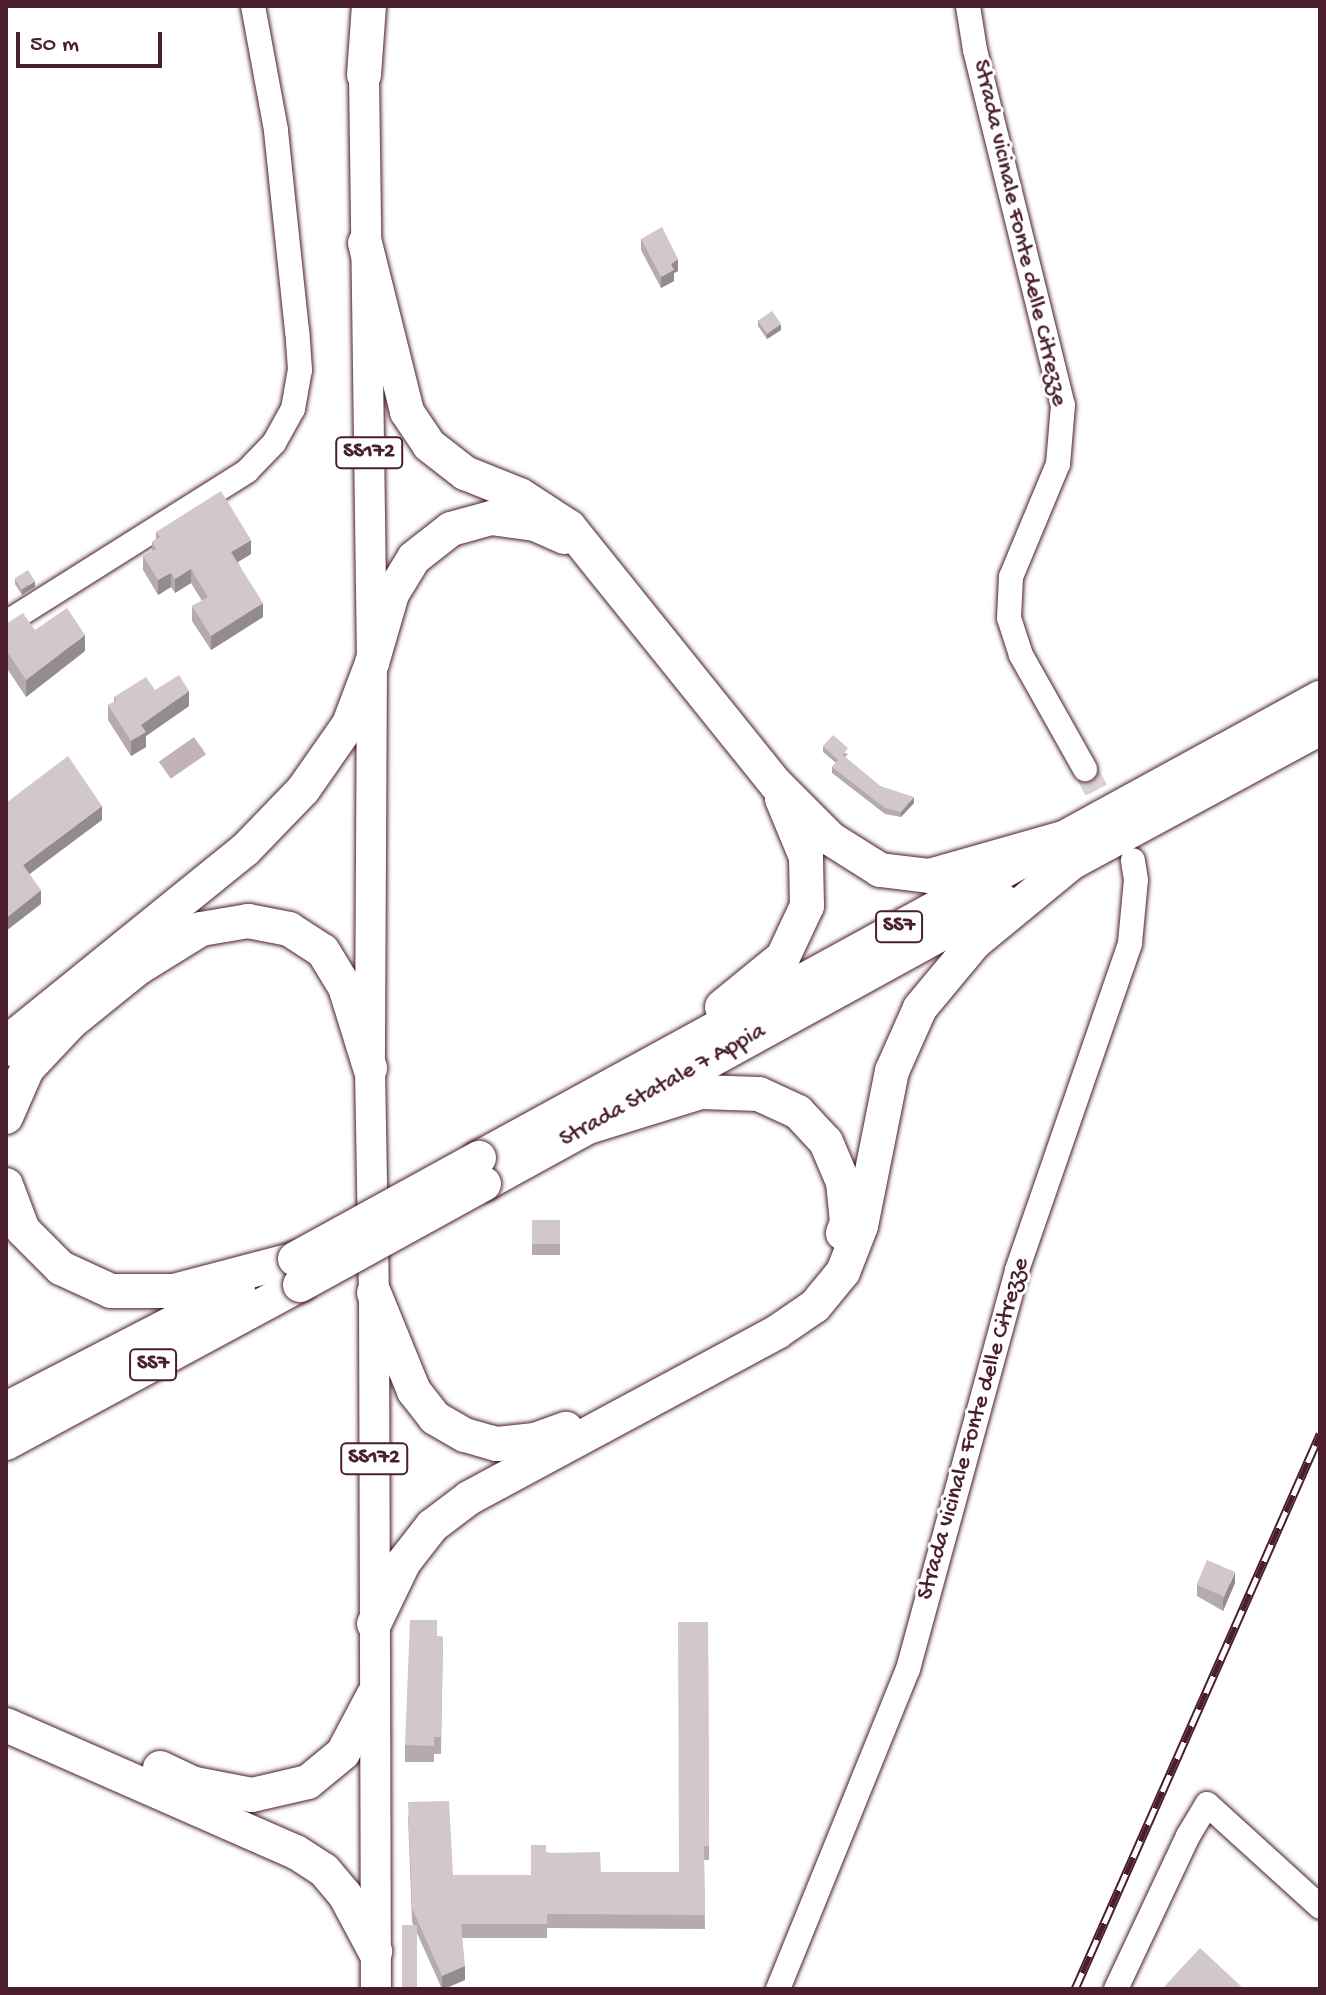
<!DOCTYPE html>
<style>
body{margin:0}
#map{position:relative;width:1326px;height:1995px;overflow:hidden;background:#fff;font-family:"Gochi Hand",sans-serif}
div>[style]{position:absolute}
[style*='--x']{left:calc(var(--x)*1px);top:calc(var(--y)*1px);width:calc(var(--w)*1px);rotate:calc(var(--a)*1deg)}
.water>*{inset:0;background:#c1b3b6;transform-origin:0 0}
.minor-tunnel>*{height:24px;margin-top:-12px;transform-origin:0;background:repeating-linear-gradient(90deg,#dbd2d5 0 24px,transparent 0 36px)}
.roads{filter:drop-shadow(0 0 2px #4a1f2b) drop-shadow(0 0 2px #4a1f2b)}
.minor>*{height:24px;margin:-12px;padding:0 12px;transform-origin:12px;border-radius:12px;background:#fff}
.major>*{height:30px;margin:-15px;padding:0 15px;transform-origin:15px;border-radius:15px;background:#fff}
.highway>*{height:34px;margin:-17px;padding:0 17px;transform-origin:17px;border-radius:17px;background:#fff}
.rail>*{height:9px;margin-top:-4.5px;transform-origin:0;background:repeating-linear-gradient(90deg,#fff 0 18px,#4a1f2b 0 36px);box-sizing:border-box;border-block:2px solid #4a1f2b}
.bridges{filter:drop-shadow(0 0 2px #4a1f2b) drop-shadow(0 0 2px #4a1f2b)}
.highway-bridge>*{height:34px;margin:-17px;padding:0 17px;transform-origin:17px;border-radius:17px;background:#fff}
.wall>*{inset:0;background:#b5abaf;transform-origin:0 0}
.shaded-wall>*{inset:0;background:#938b8e}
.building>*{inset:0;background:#d2c7cb;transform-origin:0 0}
span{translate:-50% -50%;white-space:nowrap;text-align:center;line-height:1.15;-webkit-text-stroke:6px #fff;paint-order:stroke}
.shield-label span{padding:2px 6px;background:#fff;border:2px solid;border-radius:6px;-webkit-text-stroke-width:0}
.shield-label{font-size:22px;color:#4a1f2b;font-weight:700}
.street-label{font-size:24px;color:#4a1f2b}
.frame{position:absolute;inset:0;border:8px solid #4a1f2b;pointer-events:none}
.scale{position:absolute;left:16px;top:32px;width:146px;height:36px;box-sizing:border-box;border:4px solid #4a1f2b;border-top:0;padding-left:10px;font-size:24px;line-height:28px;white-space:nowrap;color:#4a1f2b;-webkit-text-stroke:6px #fff;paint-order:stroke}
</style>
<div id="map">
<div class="water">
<div style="left:194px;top:737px;width:21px;height:43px;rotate:55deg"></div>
</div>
<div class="minor-tunnel">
<div style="--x:1085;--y:769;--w:66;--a:61.9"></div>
</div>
<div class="roads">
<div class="minor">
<div style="--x:968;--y:6;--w:45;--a:81"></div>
<div style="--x:975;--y:50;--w:366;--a:76.1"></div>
<div style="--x:1063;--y:405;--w:59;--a:94.8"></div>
<div style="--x:1058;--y:464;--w:122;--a:112.6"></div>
<div style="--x:1011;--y:577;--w:41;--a:92.8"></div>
<div style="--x:1009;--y:618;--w:39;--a:72"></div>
<div style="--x:1021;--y:655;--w:131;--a:60.7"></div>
<div style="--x:6;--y:623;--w:285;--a:-32.2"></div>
<div style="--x:247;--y:471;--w:39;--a:-46"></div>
<div style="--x:274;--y:443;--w:39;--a:-61"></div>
<div style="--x:293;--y:409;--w:40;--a:-80"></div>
<div style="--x:300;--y:370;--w:39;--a:-94"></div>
<div style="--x:297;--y:331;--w:202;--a:-96"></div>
<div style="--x:276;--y:130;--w:126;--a:-100.5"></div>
<div style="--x:778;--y:1989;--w:345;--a:-67.9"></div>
<div style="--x:908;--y:1669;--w:414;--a:-74.7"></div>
<div style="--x:1017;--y:1270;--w:346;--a:-70.9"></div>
<div style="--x:1130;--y:943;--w:63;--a:-84.6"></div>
<div style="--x:1136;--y:880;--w:20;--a:-99"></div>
<div style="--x:1116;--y:1989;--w:169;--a:-64.8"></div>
<div style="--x:1188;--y:1836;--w:37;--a:-59"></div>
<div style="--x:1207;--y:1804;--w:153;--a:42.3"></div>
</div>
<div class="major">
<div style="--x:364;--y:75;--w:588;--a:89.22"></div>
<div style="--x:372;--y:663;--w:405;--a:90.3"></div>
<div style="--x:370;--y:1068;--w:225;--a:89"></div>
<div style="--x:374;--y:1293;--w:696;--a:89.84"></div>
</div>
<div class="highway">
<div style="--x:364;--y:75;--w:69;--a:-85.9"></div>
<div style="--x:365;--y:243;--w:174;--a:76"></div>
<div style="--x:407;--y:412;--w:40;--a:56"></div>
<div style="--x:429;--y:445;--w:46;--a:37.9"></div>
<div style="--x:465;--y:473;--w:59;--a:21.8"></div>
<div style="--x:520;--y:495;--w:59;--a:33.1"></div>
<div style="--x:569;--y:527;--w:330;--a:51.2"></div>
<div style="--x:776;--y:784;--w:78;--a:45"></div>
<div style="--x:831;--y:839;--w:58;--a:32.3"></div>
<div style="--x:880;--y:870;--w:49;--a:7"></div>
<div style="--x:929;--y:876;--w:139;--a:-15.8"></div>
<div style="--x:1056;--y:871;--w:300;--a:-28.4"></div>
<div style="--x:722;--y:1007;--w:79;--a:-39.3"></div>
<div style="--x:783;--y:957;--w:56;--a:-64.8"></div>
<div style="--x:807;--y:906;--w:49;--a:-91.2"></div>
<div style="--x:806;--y:857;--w:63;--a:-112.5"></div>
<div style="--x:6;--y:1049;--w:16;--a:-55"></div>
<div style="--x:15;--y:1036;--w:296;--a:-39"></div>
<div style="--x:245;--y:850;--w:83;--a:-46"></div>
<div style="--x:303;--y:790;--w:80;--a:-55.1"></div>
<div style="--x:349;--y:724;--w:65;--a:-69.3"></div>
<div style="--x:372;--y:663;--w:72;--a:-73.8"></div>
<div style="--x:392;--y:594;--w:42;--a:-58.6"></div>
<div style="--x:414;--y:558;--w:47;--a:-38.1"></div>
<div style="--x:451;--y:529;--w:41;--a:-15.4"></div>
<div style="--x:491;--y:518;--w:44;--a:7.8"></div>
<div style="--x:535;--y:524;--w:32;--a:24"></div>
<div style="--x:653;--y:1092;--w:398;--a:-28.8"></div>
<div style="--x:6;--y:1117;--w:52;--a:-66.4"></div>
<div style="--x:27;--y:1069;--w:64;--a:-46.9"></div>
<div style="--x:71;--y:1022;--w:86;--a:-38.9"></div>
<div style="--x:138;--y:968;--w:74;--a:-31.8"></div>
<div style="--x:201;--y:929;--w:48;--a:-9.7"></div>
<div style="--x:248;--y:921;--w:42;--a:11"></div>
<div style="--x:289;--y:929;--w:40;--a:32.9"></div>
<div style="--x:323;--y:951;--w:42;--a:58.6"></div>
<div style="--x:345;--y:987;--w:85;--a:72.8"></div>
<div style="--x:588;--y:1127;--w:118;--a:-17.2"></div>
<div style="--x:701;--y:1092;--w:58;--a:2"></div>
<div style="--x:759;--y:1094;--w:43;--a:24.8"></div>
<div style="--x:798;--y:1112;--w:41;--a:47"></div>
<div style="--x:826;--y:1142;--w:43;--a:67"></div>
<div style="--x:843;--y:1182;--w:40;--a:84.3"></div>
<div style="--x:847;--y:1222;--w:12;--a:110"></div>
<div style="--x:479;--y:1158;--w:959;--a:-28.68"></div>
<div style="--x:484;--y:1184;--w:139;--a:-28.8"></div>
<div style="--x:6;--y:1185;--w:48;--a:69.3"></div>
<div style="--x:23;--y:1230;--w:54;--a:45"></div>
<div style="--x:61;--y:1268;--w:55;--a:24.7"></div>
<div style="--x:111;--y:1291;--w:63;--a:0"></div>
<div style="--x:174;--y:1291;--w:125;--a:-14.8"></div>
<div style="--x:374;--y:1293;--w:106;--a:67.8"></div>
<div style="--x:414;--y:1391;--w:34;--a:52"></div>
<div style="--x:435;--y:1418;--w:34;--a:30"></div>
<div style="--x:465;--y:1435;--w:33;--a:16"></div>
<div style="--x:497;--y:1444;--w:38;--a:-6"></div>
<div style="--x:535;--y:1440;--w:33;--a:-20"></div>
<div style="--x:6;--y:1409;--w:261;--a:-27.3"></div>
<div style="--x:6;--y:1443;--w:334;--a:-28.3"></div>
<div style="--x:374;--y:1624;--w:69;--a:-64.2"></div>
<div style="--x:404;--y:1562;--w:46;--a:-52.1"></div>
<div style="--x:432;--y:1526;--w:46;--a:-37.1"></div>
<div style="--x:469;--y:1498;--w:350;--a:-28.3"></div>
<div style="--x:777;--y:1332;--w:46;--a:-34.4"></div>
<div style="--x:815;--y:1306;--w:44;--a:-50.5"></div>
<div style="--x:843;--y:1272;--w:49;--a:-68.6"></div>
<div style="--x:861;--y:1226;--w:158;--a:-78.7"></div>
<div style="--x:892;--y:1071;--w:69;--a:-66"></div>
<div style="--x:920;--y:1008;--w:86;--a:-50.2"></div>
<div style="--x:975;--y:942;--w:129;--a:-39.4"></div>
<div style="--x:6;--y:1725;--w:317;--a:23.7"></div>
<div style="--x:296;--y:1852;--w:33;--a:33"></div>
<div style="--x:324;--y:1870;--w:33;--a:50"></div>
<div style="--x:345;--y:1895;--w:64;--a:61.8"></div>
<div style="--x:160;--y:1768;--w:38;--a:25"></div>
<div style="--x:195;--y:1784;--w:58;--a:10.9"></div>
<div style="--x:252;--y:1795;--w:57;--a:-13.1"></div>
<div style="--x:308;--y:1782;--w:45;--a:-39.6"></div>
<div style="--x:343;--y:1753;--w:64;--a:-62.2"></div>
</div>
</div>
<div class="rail">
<div style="--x:1075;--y:1989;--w:607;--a:-66.18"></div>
</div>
<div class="bridges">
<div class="highway-bridge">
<div style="--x:295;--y:1259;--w:210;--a:-28.8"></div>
<div style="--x:300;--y:1285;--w:210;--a:-28.8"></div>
</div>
</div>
<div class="wall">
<div style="clip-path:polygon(641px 239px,678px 271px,674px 273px,674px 281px,661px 288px,641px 250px)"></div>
<div style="clip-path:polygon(758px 320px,781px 330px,767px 339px,758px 326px)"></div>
<div style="clip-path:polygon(156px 532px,251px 554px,238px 562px,263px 617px,211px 650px,192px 621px,192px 606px,202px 601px,191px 583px,175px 593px,171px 587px,158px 595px,143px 570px,143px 556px,152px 551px,152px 542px,156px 539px)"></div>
<div style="clip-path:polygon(15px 579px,35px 587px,22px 595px,15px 584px)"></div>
<div style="clip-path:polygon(6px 624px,35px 630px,85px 651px,26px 697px,6px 667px)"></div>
<div style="clip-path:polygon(155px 690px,189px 706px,146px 736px,146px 747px,131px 756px,108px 720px,108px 705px,114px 702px,114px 697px)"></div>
<div style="clip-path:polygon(823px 746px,848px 754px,845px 757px,880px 786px,914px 803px,901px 817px,885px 814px,832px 773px,832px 767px,836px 763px,823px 752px)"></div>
<div style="left:532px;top:1220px;width:28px;height:35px"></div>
<div style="clip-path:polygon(1235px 1583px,1223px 1611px,1197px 1596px,1197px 1585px)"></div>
<div style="clip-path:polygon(708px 1622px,709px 1860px,704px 1860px,705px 1929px,547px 1928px,547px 1938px,462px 1938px,465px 1980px,445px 1989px,442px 1989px,412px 1922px,408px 1816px,453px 1875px,531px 1875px,546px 1852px,601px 1872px,679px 1872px)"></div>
<div style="clip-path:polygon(437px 1636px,443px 1637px,441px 1754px,434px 1754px,434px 1762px,405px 1762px,405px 1745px)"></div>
</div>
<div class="shaded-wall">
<div style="clip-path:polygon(678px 259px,678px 271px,674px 273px,674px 281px,661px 288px,661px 277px,671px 264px)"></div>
<div style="clip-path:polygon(781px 324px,781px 330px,767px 339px,767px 333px)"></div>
<div style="clip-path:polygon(251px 540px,251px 554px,231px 566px,231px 552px)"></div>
<div style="clip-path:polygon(191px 569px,191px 583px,175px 593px,175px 579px)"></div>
<div style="clip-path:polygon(171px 573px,171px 587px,158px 595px,158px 580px)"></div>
<div style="clip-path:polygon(35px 581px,35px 587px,22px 595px,22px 590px)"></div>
<div style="clip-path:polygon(263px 603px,263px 617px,211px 650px,211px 636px)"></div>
<div style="clip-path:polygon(85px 635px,85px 651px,26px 697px,26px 680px)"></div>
<div style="clip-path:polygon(189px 691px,189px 706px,146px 736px,146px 747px,131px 756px,131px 741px,141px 725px)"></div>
<div style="clip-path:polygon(914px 797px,914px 803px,901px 817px,901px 812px)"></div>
<div style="clip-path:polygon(102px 806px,102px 820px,23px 879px,23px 865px)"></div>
<div style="clip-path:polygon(41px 890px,41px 904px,6px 931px,6px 918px)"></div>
<div style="clip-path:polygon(1235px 1572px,1235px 1583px,1223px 1611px,1223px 1600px)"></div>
<div style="clip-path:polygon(465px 1966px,465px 1980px,442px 1989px,442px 1976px)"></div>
</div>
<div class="building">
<div style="clip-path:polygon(662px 227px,678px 259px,671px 264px,674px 270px,661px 277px,641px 239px)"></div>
<div style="left:772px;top:311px;width:16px;height:17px;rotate:55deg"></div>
<div style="clip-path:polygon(221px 491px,251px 540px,231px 552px,263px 603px,211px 636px,192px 606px,208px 597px,191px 569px,175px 579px,171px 573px,158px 580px,143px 556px,156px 549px,152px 542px,160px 537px,156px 532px)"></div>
<div style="left:28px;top:570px;width:13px;height:16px;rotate:58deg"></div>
<div style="clip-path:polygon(67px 608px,85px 635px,26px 680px,6px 650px,6px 624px,23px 613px,35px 630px)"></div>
<div style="clip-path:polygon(179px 675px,189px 691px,141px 725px,146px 732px,131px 741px,108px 705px,116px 701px,114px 697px,146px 677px,155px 690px)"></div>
<div style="clip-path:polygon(833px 735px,848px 748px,843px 755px,880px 786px,914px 797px,901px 812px,885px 808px,832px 767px,838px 760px,823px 746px)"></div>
<div style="clip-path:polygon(68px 756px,102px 806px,23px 865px,41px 890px,6px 918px,6px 803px)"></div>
<div style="left:532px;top:1220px;width:28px;height:24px"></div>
<div style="left:1207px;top:1560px;width:30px;height:27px;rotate:23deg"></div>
<div style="clip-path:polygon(410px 1620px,437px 1620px,437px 1636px,443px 1637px,441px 1737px,434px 1737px,434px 1746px,405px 1745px)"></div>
<div style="clip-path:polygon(678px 1622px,708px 1622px,709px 1846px,704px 1846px,705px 1915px,547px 1914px,547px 1924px,461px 1924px,465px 1966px,442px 1976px,412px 1908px,408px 1802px,449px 1801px,453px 1875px,531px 1875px,531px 1845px,546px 1845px,546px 1852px,552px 1853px,600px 1852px,601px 1872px,679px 1872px)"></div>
<div style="left:402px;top:1925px;width:15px;height:64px"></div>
<div style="clip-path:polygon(1200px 1948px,1244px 1989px,1162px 1989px)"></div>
</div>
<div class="shield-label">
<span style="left:369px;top:453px">SS172</span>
<span style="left:899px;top:927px">SS7</span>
<span style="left:153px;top:1365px">SS7</span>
<span style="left:374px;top:1459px">SS172</span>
</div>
<div class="street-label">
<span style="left:1019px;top:233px;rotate:77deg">Strada vicinale Fonte delle Citrezze</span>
<span style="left:663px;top:1086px;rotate:-29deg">Strada Statale 7 Appia</span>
<span style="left:974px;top:1429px;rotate:-74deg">Strada vicinale Fonte delle Citrezze</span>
</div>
<div class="frame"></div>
<div class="scale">50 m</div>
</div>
